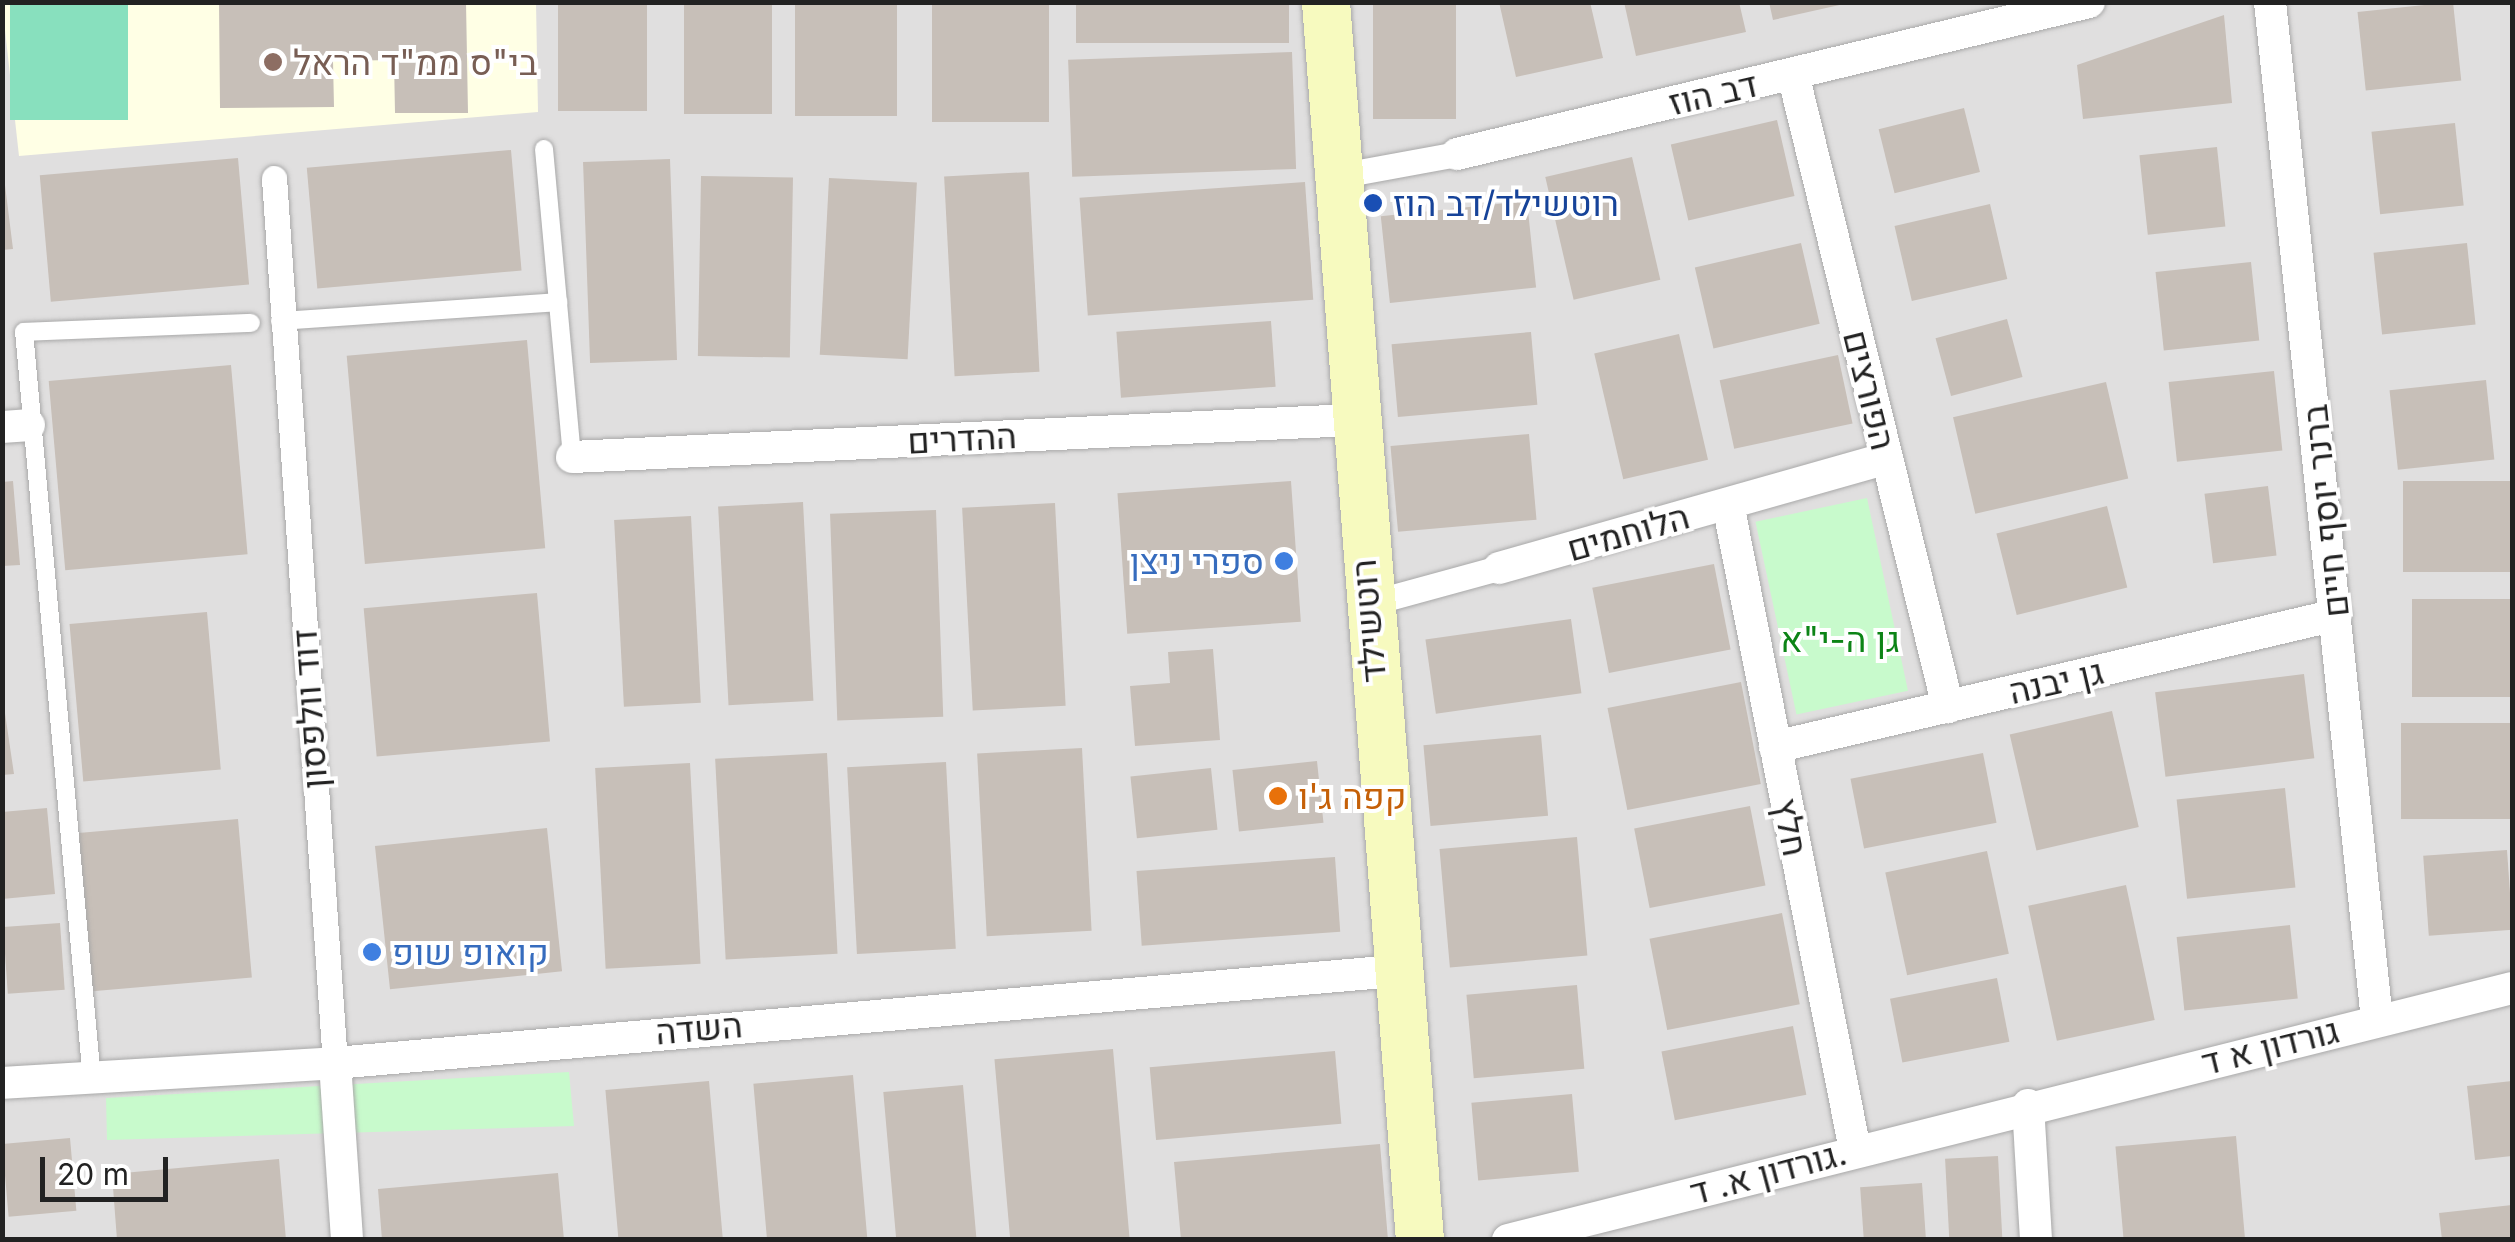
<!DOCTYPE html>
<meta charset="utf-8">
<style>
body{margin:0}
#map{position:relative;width:2515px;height:1242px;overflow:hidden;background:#f2efe9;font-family:Inter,Heebo,sans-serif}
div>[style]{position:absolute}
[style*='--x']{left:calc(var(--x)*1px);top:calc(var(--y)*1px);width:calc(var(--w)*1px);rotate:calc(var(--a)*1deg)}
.residential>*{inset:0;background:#e0dfdf;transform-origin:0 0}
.education>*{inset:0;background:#ffffe5}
.park>*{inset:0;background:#c8facc;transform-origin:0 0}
.pitch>*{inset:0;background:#88e0be;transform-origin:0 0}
.building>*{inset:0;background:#c7bfb8;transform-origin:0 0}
.roads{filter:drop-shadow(0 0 2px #a9a9a9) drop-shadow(0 0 2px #a9a9a9)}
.service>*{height:18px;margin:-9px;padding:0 9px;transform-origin:9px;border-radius:9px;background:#fff}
.pedestrian>*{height:25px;margin:-12.5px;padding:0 12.5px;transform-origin:12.5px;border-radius:12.5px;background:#fff}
.minor>*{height:32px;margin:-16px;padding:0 16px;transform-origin:16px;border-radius:16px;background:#fff}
.secondary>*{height:48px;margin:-24px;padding:0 24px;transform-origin:24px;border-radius:24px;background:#f7fabf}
.dots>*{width:28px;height:28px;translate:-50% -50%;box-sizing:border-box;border:5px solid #fff;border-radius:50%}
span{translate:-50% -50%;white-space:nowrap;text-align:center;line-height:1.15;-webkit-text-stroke:8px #fff;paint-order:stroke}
.education-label{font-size:35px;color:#785e54}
.left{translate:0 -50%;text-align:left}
.street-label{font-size:35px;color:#222}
.transit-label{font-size:35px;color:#164399}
.shop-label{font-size:35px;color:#366cbe}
.right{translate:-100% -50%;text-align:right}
.park-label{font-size:35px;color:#0c8416}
.food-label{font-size:35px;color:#c56008}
.frame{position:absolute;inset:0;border:5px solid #222;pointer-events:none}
.scale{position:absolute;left:40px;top:1157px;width:128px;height:45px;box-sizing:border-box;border:5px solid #222;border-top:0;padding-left:12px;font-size:30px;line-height:35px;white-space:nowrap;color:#222;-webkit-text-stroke:8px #fff;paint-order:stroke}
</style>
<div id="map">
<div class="residential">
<div style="left:3px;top:3px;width:2509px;height:1236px"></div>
</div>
<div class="education">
<div style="clip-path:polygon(2px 3px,536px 3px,538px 112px,19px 156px)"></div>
</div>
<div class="park">
<div style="left:1867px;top:498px;width:197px;height:114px;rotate:78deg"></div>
<div style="clip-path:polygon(569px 1072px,574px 1126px,107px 1140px,106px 1098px)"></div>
</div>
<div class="pitch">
<div style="left:10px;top:3px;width:118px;height:117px"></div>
</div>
<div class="building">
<div style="clip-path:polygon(219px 2px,466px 2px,468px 113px,395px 113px,394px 60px,333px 61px,334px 107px,220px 108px)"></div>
<div style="left:558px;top:2px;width:89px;height:109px"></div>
<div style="left:684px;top:2px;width:88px;height:112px"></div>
<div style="left:795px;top:2px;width:102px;height:114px"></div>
<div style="left:932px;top:2px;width:117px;height:120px"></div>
<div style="left:1076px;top:2px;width:213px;height:41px"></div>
<div style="left:1373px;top:2px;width:83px;height:117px"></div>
<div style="clip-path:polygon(1499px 2px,1590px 2px,1603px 58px,1516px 77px)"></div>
<div style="clip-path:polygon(1624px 2px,1739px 2px,1746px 32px,1636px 56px)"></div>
<div style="clip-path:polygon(1769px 2px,1843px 2px,1844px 4px,1773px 20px)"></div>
<div style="left:2453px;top:2px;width:79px;height:96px;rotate:84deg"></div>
<div style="clip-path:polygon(2224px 15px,2232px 103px,2083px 119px,2077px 65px)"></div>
<div style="left:1292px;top:52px;width:117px;height:224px;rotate:88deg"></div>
<div style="left:1964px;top:108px;width:66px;height:88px;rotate:76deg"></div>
<div style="left:1777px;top:120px;width:78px;height:109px;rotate:77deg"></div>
<div style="left:2455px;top:123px;width:83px;height:84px;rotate:84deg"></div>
<div style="left:2217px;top:147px;width:80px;height:78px;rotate:84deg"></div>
<div style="left:511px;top:150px;width:121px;height:205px;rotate:85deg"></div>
<div style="left:1632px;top:157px;width:126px;height:89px;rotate:77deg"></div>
<div style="left:238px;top:158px;width:127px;height:199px;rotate:85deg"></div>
<div style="left:670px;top:159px;width:201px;height:87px;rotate:88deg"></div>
<div style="clip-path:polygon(2px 161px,13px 249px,2px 250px)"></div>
<div style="left:1029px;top:172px;width:200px;height:85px;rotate:87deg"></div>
<div style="left:701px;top:176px;width:92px;height:180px;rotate:1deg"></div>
<div style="left:829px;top:178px;width:88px;height:177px;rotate:3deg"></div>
<div style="left:1305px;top:182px;width:118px;height:226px;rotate:86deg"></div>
<div style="left:1527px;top:201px;width:87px;height:147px;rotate:84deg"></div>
<div style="left:1990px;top:204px;width:77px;height:98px;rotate:77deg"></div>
<div style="left:1801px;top:243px;width:83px;height:109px;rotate:77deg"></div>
<div style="left:2467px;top:243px;width:82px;height:94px;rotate:84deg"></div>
<div style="left:2251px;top:262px;width:79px;height:96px;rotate:84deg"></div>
<div style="left:2007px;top:319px;width:60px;height:74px;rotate:75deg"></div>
<div style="left:1271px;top:321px;width:66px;height:155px;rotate:86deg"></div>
<div style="left:1531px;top:332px;width:73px;height:140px;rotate:85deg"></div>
<div style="left:1679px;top:334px;width:129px;height:87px;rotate:77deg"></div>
<div style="left:527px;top:340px;width:209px;height:181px;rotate:85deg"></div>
<div style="left:1838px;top:355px;width:70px;height:121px;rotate:78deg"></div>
<div style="left:231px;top:365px;width:190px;height:183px;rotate:85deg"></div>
<div style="left:2274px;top:371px;width:80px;height:106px;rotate:84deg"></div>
<div style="left:2486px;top:380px;width:80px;height:97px;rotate:84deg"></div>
<div style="left:2106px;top:382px;width:99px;height:157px;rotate:77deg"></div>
<div style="left:1529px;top:434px;width:86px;height:139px;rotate:85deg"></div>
<div style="clip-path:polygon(13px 481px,20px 565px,2px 566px,2px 482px)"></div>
<div style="left:1291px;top:481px;width:141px;height:174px;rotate:86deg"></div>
<div style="left:2512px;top:481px;width:91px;height:109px;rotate:90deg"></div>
<div style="left:2268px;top:486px;width:70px;height:64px;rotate:83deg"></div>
<div style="left:803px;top:502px;width:199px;height:85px;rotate:87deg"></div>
<div style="left:1055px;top:503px;width:203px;height:93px;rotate:87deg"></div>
<div style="left:2107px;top:506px;width:84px;height:114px;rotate:76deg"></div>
<div style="left:936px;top:510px;width:207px;height:106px;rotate:88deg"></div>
<div style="left:691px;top:516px;width:187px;height:77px;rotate:87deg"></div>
<div style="left:1714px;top:564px;width:87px;height:124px;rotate:79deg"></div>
<div style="left:537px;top:593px;width:149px;height:174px;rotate:85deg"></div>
<div style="left:2512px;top:599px;width:98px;height:100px;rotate:90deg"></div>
<div style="left:207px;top:612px;width:158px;height:138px;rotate:85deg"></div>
<div style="left:1571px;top:619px;width:75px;height:147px;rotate:82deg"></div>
<div style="clip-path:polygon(1213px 649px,1220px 740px,1135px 746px,1130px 686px,1170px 683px,1168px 652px)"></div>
<div style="left:2304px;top:674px;width:85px;height:150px;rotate:83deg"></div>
<div style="left:1741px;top:682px;width:104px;height:136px;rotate:79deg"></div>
<div style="clip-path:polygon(2px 693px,14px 774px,2px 775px)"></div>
<div style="left:2112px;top:711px;width:119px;height:105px;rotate:77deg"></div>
<div style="left:2512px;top:723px;width:96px;height:111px;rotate:90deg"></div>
<div style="left:1541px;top:735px;width:81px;height:118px;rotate:85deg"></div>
<div style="left:1082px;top:748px;width:183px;height:105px;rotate:87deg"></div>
<div style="left:827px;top:753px;width:201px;height:112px;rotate:87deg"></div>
<div style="left:1983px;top:753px;width:71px;height:135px;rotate:79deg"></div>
<div style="left:1317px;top:761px;width:62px;height:85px;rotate:84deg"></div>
<div style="left:946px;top:762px;width:187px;height:99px;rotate:87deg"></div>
<div style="left:690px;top:763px;width:201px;height:95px;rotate:87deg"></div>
<div style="left:1211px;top:768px;width:62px;height:81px;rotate:84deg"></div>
<div style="left:2285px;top:788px;width:100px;height:109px;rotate:84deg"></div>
<div style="left:1750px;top:806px;width:81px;height:118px;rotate:79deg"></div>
<div style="clip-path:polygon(47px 808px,55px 894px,2px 899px,2px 812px)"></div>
<div style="left:238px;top:819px;width:159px;height:160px;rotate:85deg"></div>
<div style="left:547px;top:828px;width:144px;height:173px;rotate:84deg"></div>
<div style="left:1577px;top:837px;width:119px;height:138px;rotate:85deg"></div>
<div style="left:2507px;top:850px;width:80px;height:84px;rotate:86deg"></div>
<div style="left:1987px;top:851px;width:105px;height:104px;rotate:78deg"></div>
<div style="left:1335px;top:857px;width:75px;height:199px;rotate:86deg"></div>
<div style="left:2126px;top:885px;width:138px;height:100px;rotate:78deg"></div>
<div style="left:1782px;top:913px;width:93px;height:135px;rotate:79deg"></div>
<div style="left:60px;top:923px;width:67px;height:57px;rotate:86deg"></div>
<div style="left:2290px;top:925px;width:74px;height:114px;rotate:84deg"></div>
<div style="left:1997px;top:978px;width:65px;height:109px;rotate:79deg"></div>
<div style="left:1577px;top:985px;width:84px;height:111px;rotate:85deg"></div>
<div style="left:1793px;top:1026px;width:70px;height:134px;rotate:79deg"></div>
<div style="left:1113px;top:1049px;width:192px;height:119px;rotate:85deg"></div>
<div style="left:1335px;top:1051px;width:73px;height:186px;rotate:85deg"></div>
<div style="left:853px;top:1075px;width:166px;height:100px;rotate:85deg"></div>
<div style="left:709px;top:1081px;width:160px;height:104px;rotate:85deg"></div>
<div style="clip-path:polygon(2512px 1081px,2512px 1156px,2475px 1160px,2467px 1086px)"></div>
<div style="left:963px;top:1085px;width:156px;height:80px;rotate:85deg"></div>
<div style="left:1572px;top:1094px;width:78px;height:101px;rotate:85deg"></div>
<div style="left:2236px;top:1136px;width:104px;height:121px;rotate:85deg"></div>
<div style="left:70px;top:1138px;width:73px;height:68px;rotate:85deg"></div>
<div style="clip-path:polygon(1380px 1144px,1388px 1240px,1181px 1240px,1174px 1162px)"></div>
<div style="left:1998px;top:1156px;width:84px;height:53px;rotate:87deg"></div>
<div style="clip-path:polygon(279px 1159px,286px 1240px,117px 1240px,112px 1174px)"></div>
<div style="clip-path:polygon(558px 1173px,564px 1240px,382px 1240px,378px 1189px)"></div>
<div style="left:1922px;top:1183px;width:57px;height:62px;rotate:86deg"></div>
<div style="clip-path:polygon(2512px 1205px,2512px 1240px,2442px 1240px,2439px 1213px)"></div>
</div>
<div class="roads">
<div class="service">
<div style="--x:544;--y:149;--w:309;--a:84.8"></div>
<div style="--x:280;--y:321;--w:279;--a:-3.9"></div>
<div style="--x:92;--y:1080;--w:751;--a:-95.19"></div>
<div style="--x:24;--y:332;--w:227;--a:-2.3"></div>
</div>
<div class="pedestrian">
<div style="--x:1337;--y:176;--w:122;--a:-10.4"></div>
<div style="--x:274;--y:178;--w:887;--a:86.06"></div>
<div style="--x:1367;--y:604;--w:137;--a:-15.3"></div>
</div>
<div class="minor">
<div style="--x:2270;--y:2;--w:1024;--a:84"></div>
<div style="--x:1793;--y:74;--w:652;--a:76.24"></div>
<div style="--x:1457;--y:154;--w:650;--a:-13.52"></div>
<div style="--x:2;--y:427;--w:27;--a:-4"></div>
<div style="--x:572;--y:457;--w:781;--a:-2.72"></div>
<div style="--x:1728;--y:504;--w:658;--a:78.88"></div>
<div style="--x:1499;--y:568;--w:403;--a:-15.8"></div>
<div style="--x:1775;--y:747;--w:576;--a:-13.24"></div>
<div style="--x:335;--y:1063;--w:177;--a:86.1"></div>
<div style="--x:2;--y:1083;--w:334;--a:-3.4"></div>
<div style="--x:335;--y:1063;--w:1064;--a:-4.96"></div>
<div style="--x:2028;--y:1105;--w:135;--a:86.6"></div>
<div style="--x:1508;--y:1240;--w:1035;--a:-14.09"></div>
</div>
<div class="secondary">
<div style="--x:1326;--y:2;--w:1242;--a:85.66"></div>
</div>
</div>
<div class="dots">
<div style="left:273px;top:62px;background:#8d6e63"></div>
<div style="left:1373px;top:203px;background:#1a4fb4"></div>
<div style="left:1284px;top:561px;background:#3f7fe0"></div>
<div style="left:1278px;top:796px;background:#e8710a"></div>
<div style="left:372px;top:952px;background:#3f7fe0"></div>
</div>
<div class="education-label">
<span class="left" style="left:293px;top:62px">בי"ס ממ"ד הראל</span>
</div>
<div class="street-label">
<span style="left:1713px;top:93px;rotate:-13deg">דב הוז</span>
<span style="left:1870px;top:390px;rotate:76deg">הפורצים</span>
<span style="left:962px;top:438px;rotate:-3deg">ההדרים</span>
<span style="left:2325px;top:511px;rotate:-96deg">ברנר יוסף חיים</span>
<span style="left:1628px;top:532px;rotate:-16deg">הלוחמים</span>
<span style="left:1368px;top:621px;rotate:-95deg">רוטשילד</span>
<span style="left:2056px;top:681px;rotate:-13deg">גן יבנה</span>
<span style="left:309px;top:709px;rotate:-94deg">דוד וולפסון</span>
<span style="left:1791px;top:827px;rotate:79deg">חלץ</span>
<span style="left:699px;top:1028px;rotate:-5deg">השדה</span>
<span style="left:2270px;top:1046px;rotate:-14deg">גורדון א ד</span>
<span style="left:1768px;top:1172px;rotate:-15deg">גורדון א. ד.</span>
</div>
<div class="transit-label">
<span class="left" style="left:1393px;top:203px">רוטשילד/דב הוז</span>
</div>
<div class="shop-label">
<span class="right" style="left:1264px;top:561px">ספרי ניצן</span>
<span class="left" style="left:392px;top:952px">קואופ שופ</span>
</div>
<div class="park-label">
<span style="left:1840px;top:639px">גן ה-י"א</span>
</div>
<div class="food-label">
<span class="left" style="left:1298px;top:796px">קפה ג'ו</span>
</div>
<div class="frame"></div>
<div class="scale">20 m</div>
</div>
